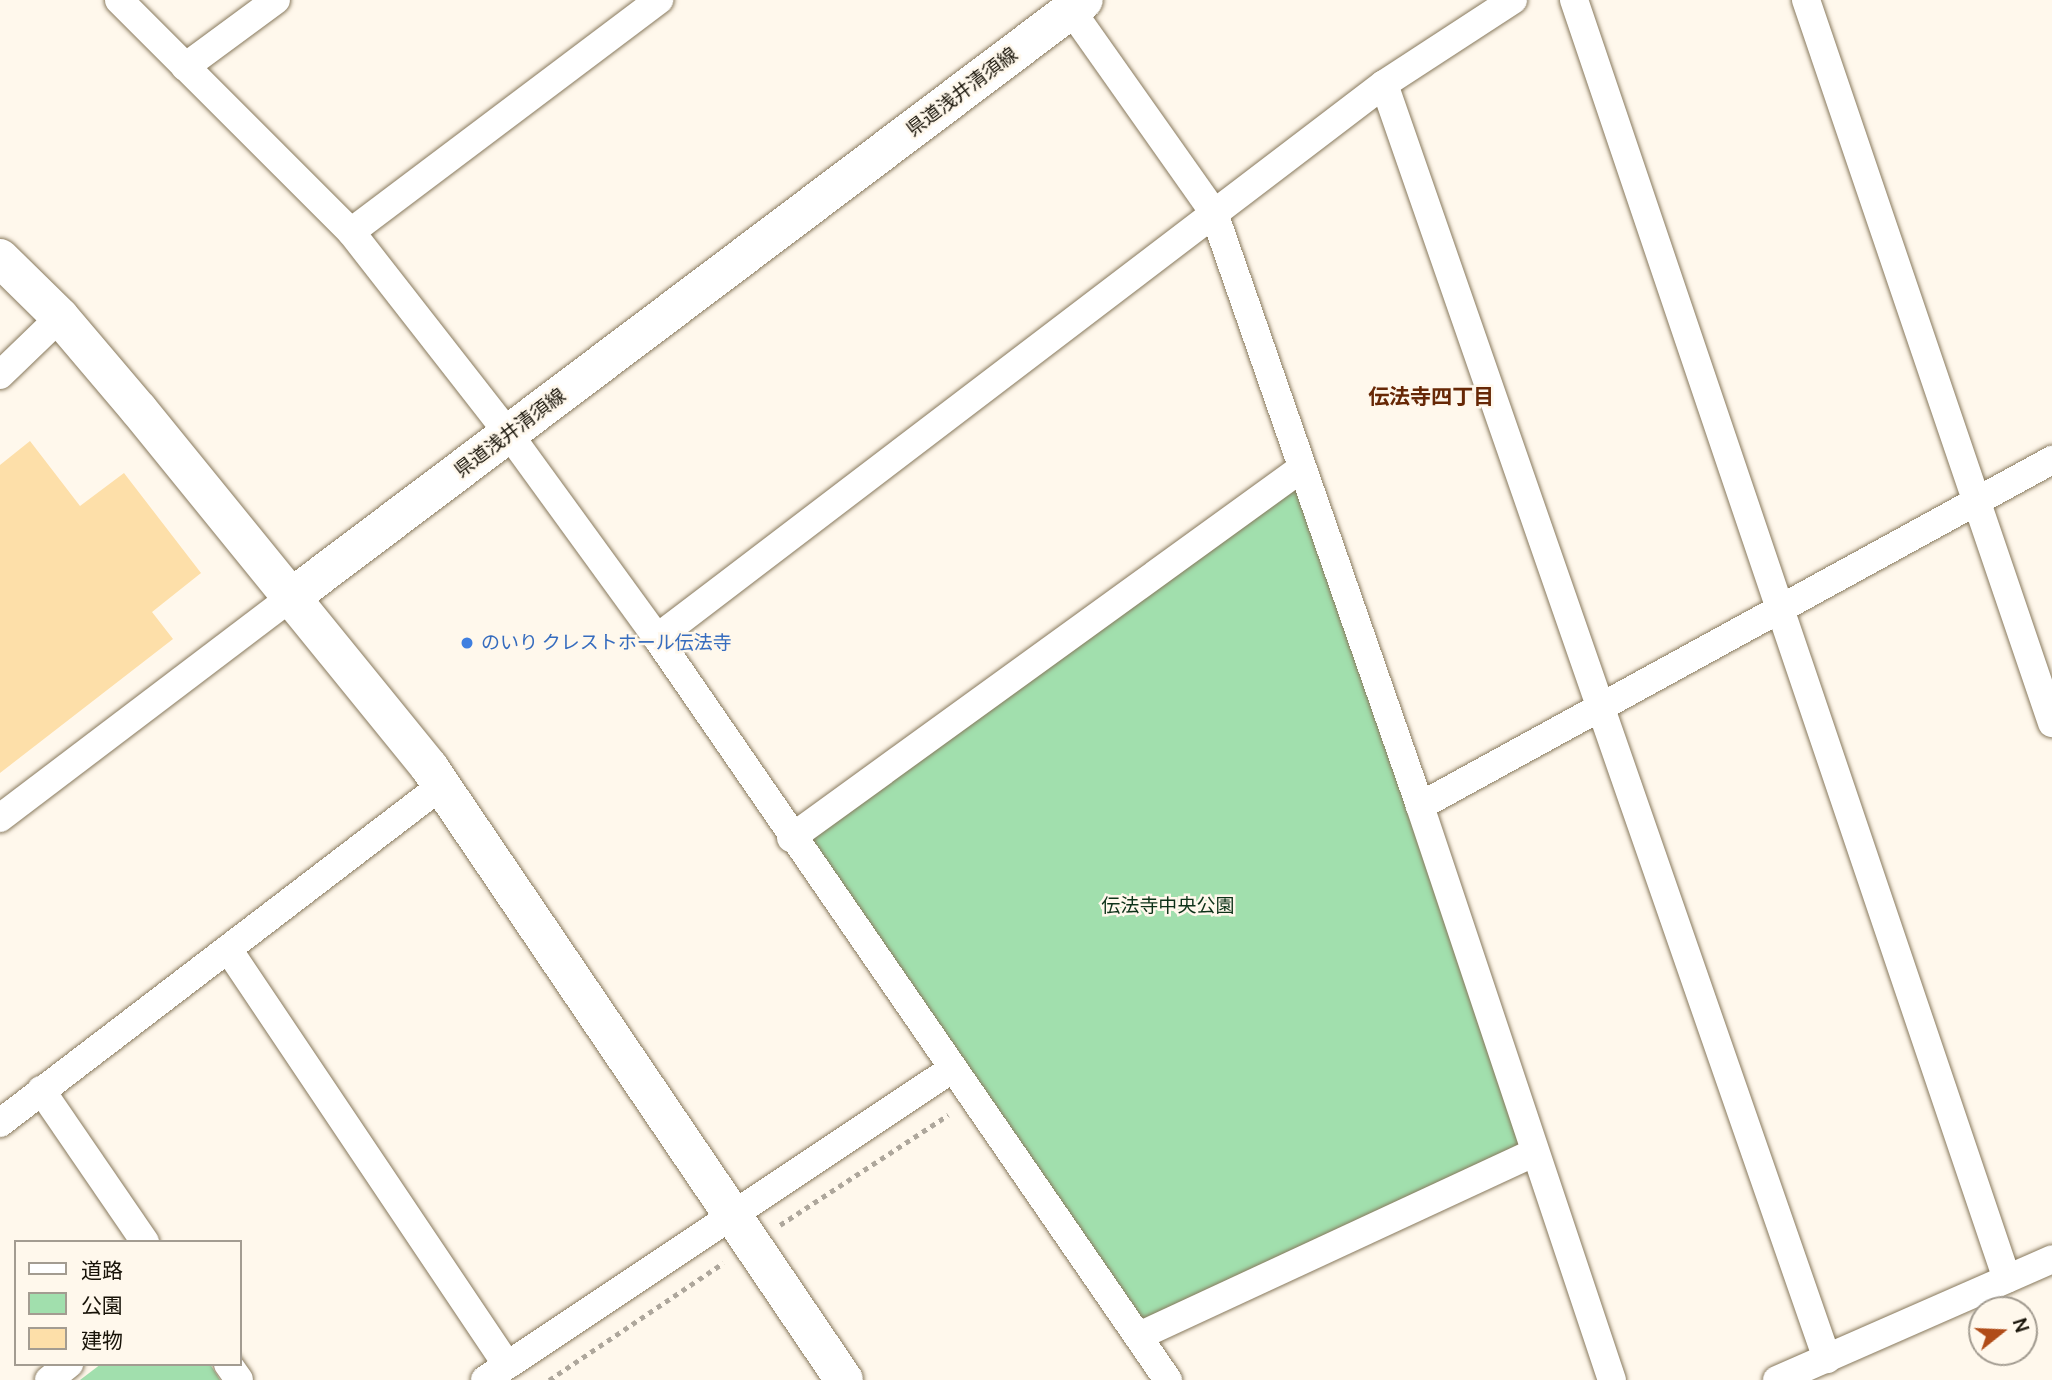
<!DOCTYPE html>
<meta charset="utf-8">
<style>
body{margin:0}
#map{position:relative;width:2052px;height:1380px;overflow:hidden;background:#fff8ec;font-family:Manrope,"Noto Sans JP",sans-serif}
div>[style]{position:absolute}
[style*='--x']{left:calc(var(--x)*1px);top:calc(var(--y)*1px);width:calc(var(--w)*1px);rotate:calc(var(--a)*1deg)}
.green>*{inset:0;background:#a1dfad}
.building>*{inset:0;background:#fddfa9}
.path>*{height:4.5px;margin-top:-2.25px;transform-origin:0;background:repeating-linear-gradient(90deg,#aea79c 0 5px,transparent 0 10px)}
.roads{filter:drop-shadow(0 0 2px #88795d) drop-shadow(0 0 2px #88795d)}
.street>*{height:28px;margin:-14px;padding:0 14px;transform-origin:14px;border-radius:14px;background:#fff}
.secondary>*{height:38px;margin:-19px;padding:0 19px;transform-origin:19px;border-radius:19px;background:#fff}
.dots>*{width:19px;height:19px;translate:-50% -50%;box-sizing:border-box;border:4px solid #fff8ec;border-radius:50%}
span{translate:-50% -50%;white-space:nowrap;text-align:center;line-height:1.15;-webkit-text-stroke:5px #fff8ec;paint-order:stroke}
.street-label{font-size:19px;color:#181308}
.shop-label{font-size:19px;color:#366cbe}
.left{translate:0 -50%;text-align:left}
.park-label{font-size:19px;color:#0d3218}
.neighbourhood-label{font-size:21px;color:#672806;font-weight:700}
.legend{position:absolute;left:14px;top:1240px;width:228px;height:126px;box-sizing:border-box;background:#fff8ec;border:2px solid #a39c91;margin:0;padding:9px 12px;list-style:none;font-size:21px;color:#181308}
.legend li{display:flex;align-items:center;gap:14px;height:35px}
.legend b{width:35px;border:2px solid #a39c91}
.north{position:absolute;left:1968px;top:1296px;width:70px;height:70px;box-sizing:border-box;background:#fff8ec;border:2px solid #a39c91;border-radius:50%;rotate:72deg;font-size:19px;font-weight:700;line-height:28px;text-align:center;color:#181308}
.north::after{content:'';display:block;margin:auto;width:24px;height:32px;background:#b04c18;clip-path:polygon(50% 0,100% 100%,50% 72%,0 100%)}
</style>
<div id="map">
<div class="green">
<div style="clip-path:polygon(1305px 466px,1534px 1153px,1139px 1336px,791px 839px)"></div>
<div style="clip-path:polygon(101px 1364px,210px 1364px,220px 1380px,80px 1380px)"></div>
</div>
<div class="building">
<div style="clip-path:polygon(30px 441px,80px 506px,124px 473px,201px 573px,152px 612px,173px 639px,0 773px,0 465px)"></div>
</div>
<div class="path">
<div style="--x:780;--y:1225;--w:201;--a:-33.2"></div>
<div style="--x:549;--y:1380;--w:210;--a:-33.9"></div>
</div>
<div class="roads">
<div class="street">
<div style="--x:119;--y:0;--w:328;--a:45"></div>
<div style="--x:351;--y:232;--w:256;--a:52"></div>
<div style="--x:509;--y:434;--w:252;--a:54"></div>
<div style="--x:657;--y:638;--w:901;--a:55.45"></div>
<div style="--x:1574;--y:0;--w:1350;--a:71.3"></div>
<div style="--x:1806;--y:0;--w:764;--a:71.21"></div>
<div style="--x:1071;--y:10;--w:248;--a:54.8"></div>
<div style="--x:1214;--y:213;--w:628;--a:70.84"></div>
<div style="--x:1420;--y:806;--w:605;--a:71.51"></div>
<div style="--x:185;--y:67;--w:113;--a:-36.4"></div>
<div style="--x:1384;--y:84;--w:1350;--a:70.84"></div>
<div style="--x:351;--y:232;--w:386;--a:-37"></div>
<div style="--x:0;--y:375;--w:83;--a:-44"></div>
<div style="--x:657;--y:638;--w:914;--a:-37.31"></div>
<div style="--x:1384;--y:84;--w:154;--a:-33.1"></div>
<div style="--x:1420;--y:806;--w:721;--a:-28.7"></div>
<div style="--x:0;--y:818;--w:368;--a:-37.2"></div>
<div style="--x:791;--y:838;--w:631;--a:-35.91"></div>
<div style="--x:228;--y:949;--w:501;--a:56.15"></div>
<div style="--x:41;--y:1090;--w:184;--a:55.6"></div>
<div style="--x:0;--y:1123;--w:555;--a:-37.39"></div>
<div style="--x:1139;--y:1336;--w:435;--a:-24.9"></div>
<div style="--x:228;--y:1364;--w:19;--a:55"></div>
<div style="--x:49;--y:1380;--w:26;--a:-39"></div>
<div style="--x:485;--y:1380;--w:561;--a:-33.66"></div>
<div style="--x:1777;--y:1380;--w:300;--a:-23.7"></div>
</div>
<div class="secondary">
<div style="--x:0;--y:258;--w:84;--a:44.5"></div>
<div style="--x:60;--y:317;--w:122;--a:49.7"></div>
<div style="--x:139;--y:410;--w:460;--a:50.9"></div>
<div style="--x:429;--y:767;--w:740;--a:55.9"></div>
<div style="--x:293;--y:596;--w:990;--a:-37"></div>
</div>
</div>
<div class="dots">
<div style="left:467px;top:643px;background:#3f7fe0"></div>
</div>
<div class="street-label">
<span style="left:962px;top:92px;rotate:-37deg">県道浅井清須線</span>
<span style="left:510px;top:433px;rotate:-37deg">県道浅井清須線</span>
</div>
<div class="shop-label">
<span class="left" style="left:481px;top:643px">のいり クレストホール伝法寺</span>
</div>
<div class="park-label">
<span style="left:1168px;top:906px">伝法寺中央公園</span>
</div>
<div class="neighbourhood-label">
<span style="left:1431px;top:396px">伝法寺四丁目</span>
</div>
<ul class="legend">
<li><b style="height:9px;background:#fff"></b>道路</li>
<li><b style="height:19px;background:#a1dfad"></b>公園</li>
<li><b style="height:19px;background:#fddfa9"></b>建物</li>
</ul>
<div class="north">N</div>
</div>
